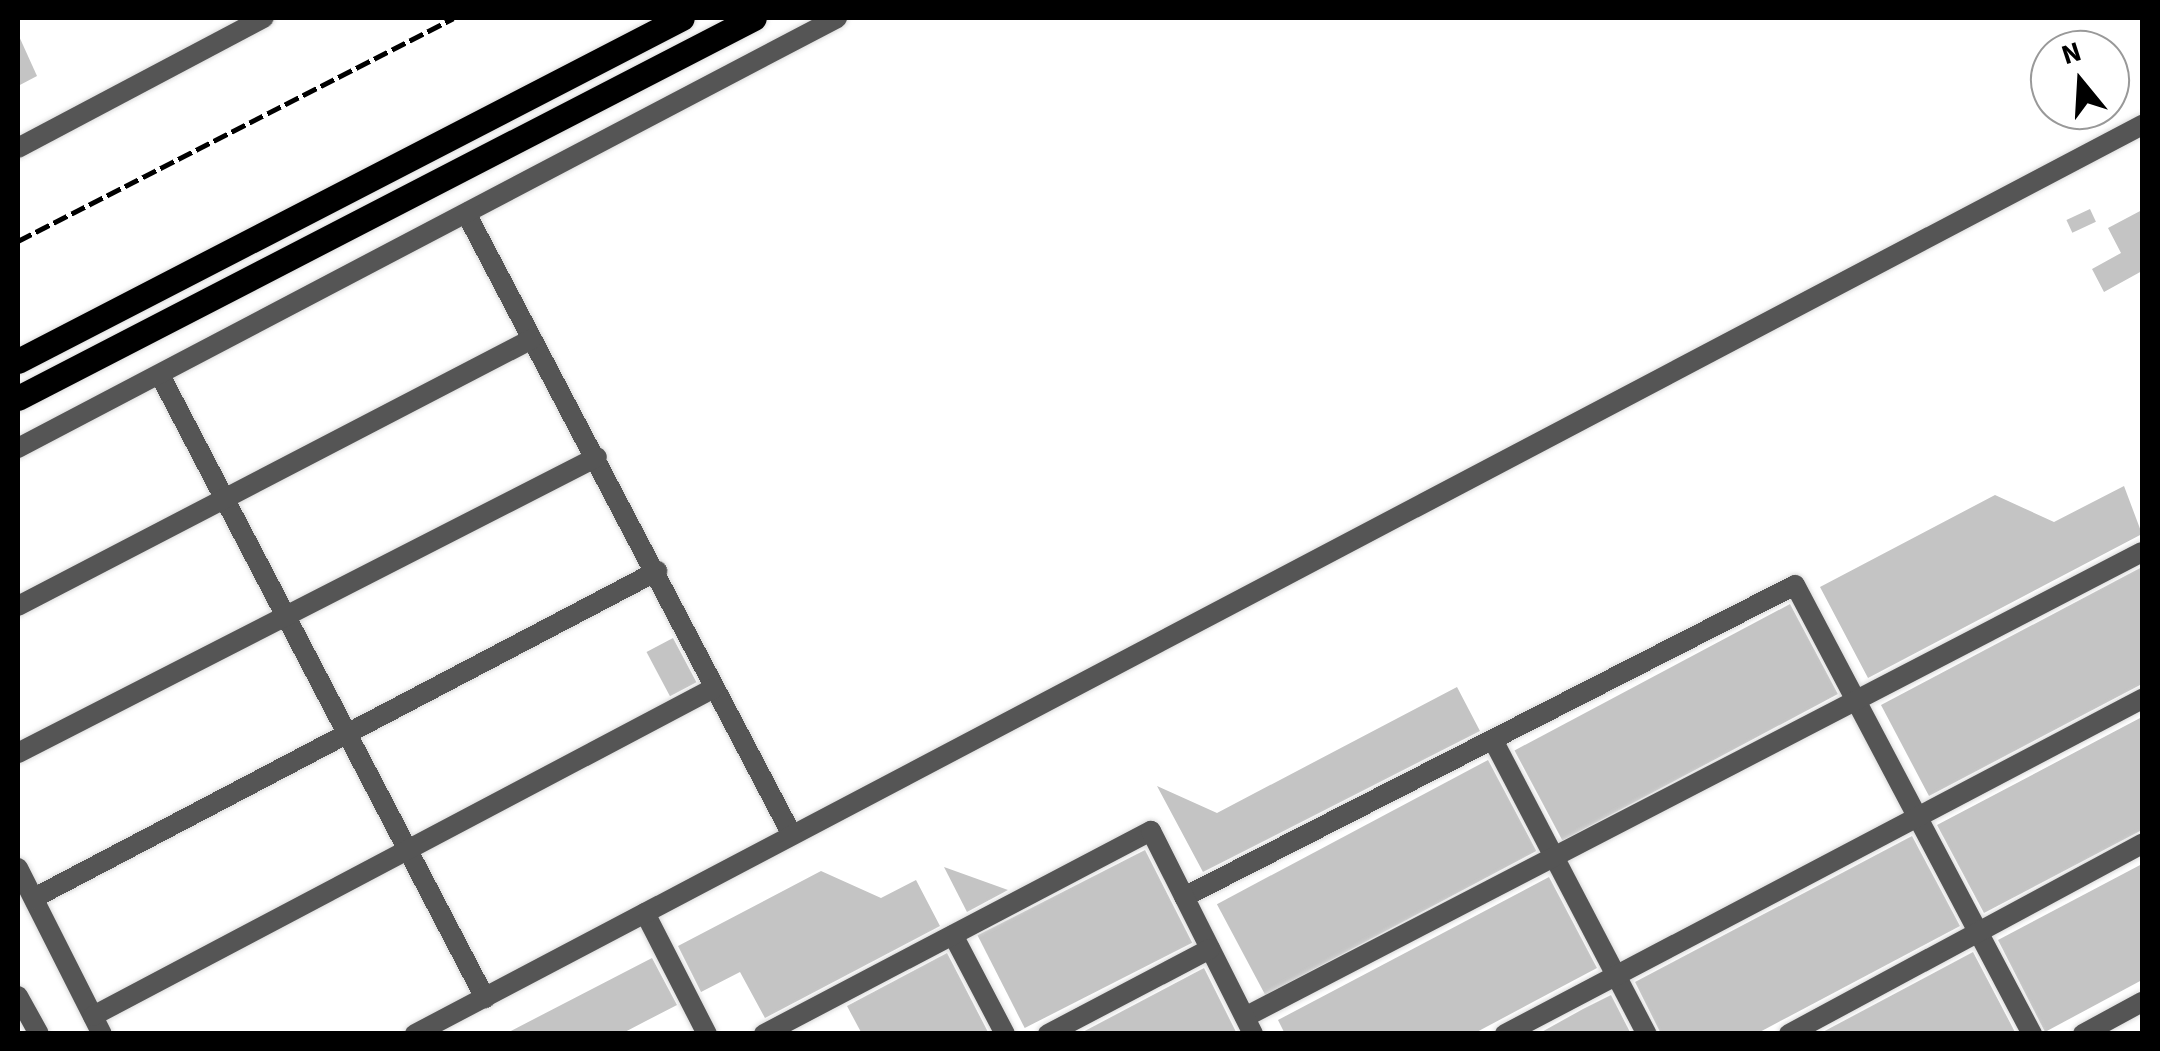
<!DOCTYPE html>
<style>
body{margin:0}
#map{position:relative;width:2160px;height:1051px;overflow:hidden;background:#fff;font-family:"Source Sans 3",sans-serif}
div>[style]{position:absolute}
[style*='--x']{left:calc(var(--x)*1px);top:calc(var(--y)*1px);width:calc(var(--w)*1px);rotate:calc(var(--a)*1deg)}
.building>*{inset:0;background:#c4c4c4;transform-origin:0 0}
.roads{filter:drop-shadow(0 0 2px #dbdbdb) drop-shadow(0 0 2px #dbdbdb)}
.minor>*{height:20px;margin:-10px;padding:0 10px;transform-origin:10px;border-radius:10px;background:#555}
.major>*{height:25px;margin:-12.5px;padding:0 12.5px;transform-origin:12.5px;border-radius:12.5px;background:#000}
.rail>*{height:5px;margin-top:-2.5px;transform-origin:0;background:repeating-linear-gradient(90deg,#000 0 15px,transparent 0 20px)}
span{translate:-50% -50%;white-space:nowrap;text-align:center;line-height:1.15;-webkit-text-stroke:9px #fff;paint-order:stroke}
.frame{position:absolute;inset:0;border:20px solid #000;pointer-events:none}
.north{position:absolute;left:2030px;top:30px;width:100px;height:100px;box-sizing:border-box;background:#fff;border:2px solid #999;border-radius:50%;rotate:342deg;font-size:28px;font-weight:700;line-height:40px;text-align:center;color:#000}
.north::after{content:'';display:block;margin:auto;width:35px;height:45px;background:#000;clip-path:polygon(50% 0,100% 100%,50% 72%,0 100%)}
</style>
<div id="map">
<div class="building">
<div style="clip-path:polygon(18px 34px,37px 76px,18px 86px)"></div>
<div style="left:2090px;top:209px;width:14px;height:26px;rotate:65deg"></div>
<div style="clip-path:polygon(2142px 210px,2142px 271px,2104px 292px,2092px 269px,2121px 253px,2108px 228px)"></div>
<div style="clip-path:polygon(2124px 486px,2142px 534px,1868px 678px,1820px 587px,1995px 495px,2054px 522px)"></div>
<div style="clip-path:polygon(2142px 567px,2142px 684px,1929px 796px,1881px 705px)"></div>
<div style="left:1790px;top:604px;width:102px;height:312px;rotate:62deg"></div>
<div style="left:673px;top:638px;width:50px;height:30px;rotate:62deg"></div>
<div style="clip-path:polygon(1457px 687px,1480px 731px,1203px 872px,1157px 786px,1217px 813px)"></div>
<div style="clip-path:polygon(2142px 717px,2142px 830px,1984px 913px,1937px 825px)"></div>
<div style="left:1488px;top:760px;width:103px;height:307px;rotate:62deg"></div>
<div style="clip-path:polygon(1912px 836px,1960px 926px,1756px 1034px,1661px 1034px,1635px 982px)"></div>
<div style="left:1145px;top:850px;width:104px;height:188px;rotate:63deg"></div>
<div style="clip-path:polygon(2142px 864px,2142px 980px,2045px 1032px,1998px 940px)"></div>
<div style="clip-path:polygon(944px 867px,1008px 890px,967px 912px)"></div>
<div style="clip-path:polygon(821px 871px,881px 898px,916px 880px,940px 926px,765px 1018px,740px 972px,701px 992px,678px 946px)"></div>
<div style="clip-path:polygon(1549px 877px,1597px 968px,1473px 1034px,1285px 1034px,1278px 1020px)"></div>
<div style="clip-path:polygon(1973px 952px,2016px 1034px,1819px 1034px,1913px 984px)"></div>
<div style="clip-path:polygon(947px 953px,989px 1034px,862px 1034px,847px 1006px)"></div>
<div style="clip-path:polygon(652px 958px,677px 1005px,644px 1022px,621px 1034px,505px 1034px)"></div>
<div style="clip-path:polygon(1204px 968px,1237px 1034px,1079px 1034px)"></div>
<div style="clip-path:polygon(1611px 995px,1631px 1034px,1538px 1034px,1583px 1009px)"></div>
</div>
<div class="roads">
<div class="minor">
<div style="--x:18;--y:148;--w:278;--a:-27.9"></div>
<div style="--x:466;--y:213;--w:702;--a:62.34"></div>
<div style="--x:160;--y:375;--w:703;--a:62.45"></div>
<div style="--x:18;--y:448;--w:925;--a:-27.7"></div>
<div style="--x:18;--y:606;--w:579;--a:-27.45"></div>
<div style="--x:1493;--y:740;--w:332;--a:62.4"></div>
<div style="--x:18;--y:753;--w:650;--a:-27.08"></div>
<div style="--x:18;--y:868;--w:186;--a:63.2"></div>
<div style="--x:1184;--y:897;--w:686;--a:-27.05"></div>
<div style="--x:1795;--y:585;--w:508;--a:62.17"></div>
<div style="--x:34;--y:898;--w:704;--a:-27.69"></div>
<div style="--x:645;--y:913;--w:136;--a:62.9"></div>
<div style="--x:953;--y:935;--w:112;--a:62.3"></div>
<div style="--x:18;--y:996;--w:43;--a:61.1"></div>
<div style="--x:93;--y:1016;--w:702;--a:-27.84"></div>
<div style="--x:1245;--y:1017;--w:1010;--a:-27.4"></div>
<div style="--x:415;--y:1034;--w:1952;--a:-27.76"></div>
<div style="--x:764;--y:1034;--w:437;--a:-27.7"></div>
<div style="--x:1151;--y:831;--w:227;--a:63.3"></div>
<div style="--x:1048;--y:1034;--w:183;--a:-27.7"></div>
<div style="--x:1505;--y:1034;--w:720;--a:-27.74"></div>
<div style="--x:1789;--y:1034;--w:401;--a:-28.3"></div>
<div style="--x:2083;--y:1034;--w:67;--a:-28.5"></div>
</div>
<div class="major">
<div style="--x:18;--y:361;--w:747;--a:-27.32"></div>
<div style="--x:18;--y:398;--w:828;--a:-27.31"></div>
</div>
</div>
<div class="rail">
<div style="--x:18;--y:241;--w:489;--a:-27.1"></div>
</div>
<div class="frame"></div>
<div class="north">N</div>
</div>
